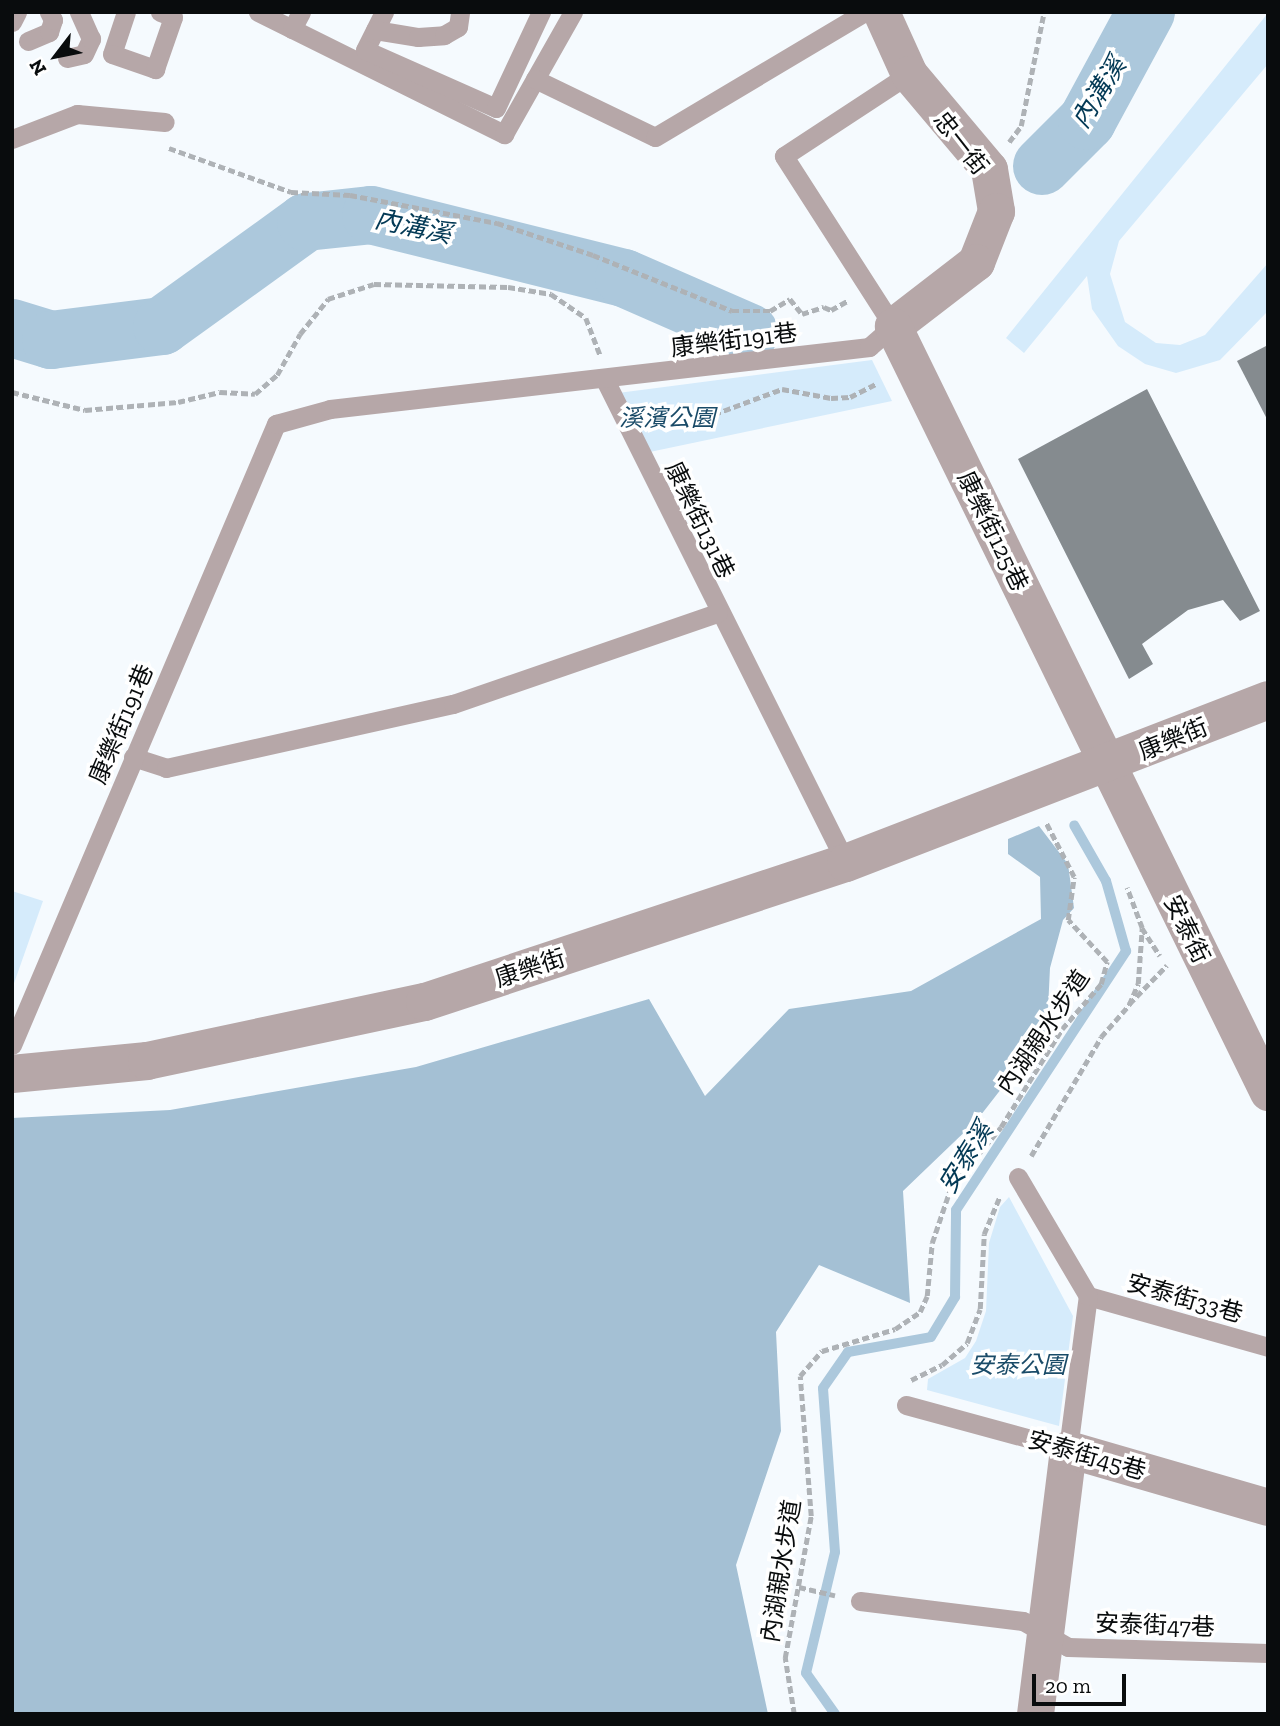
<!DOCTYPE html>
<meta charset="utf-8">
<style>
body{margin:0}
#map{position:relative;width:1280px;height:1726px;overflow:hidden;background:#f5fafe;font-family:"Zilla Slab","Noto Sans TC",serif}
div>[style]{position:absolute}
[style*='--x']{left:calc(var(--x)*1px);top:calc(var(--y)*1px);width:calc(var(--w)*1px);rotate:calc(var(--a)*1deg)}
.green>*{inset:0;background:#d5ebfb}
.forest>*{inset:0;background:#a4c0d4}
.stream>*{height:10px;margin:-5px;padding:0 5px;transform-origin:5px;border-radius:5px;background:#acc8dc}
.river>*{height:58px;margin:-29px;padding:0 29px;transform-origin:29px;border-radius:29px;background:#acc8dc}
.building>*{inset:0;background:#858b8f}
.path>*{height:4.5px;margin-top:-2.25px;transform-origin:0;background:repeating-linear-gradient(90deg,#aeb2b6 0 7px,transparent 0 10.5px)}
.service>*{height:19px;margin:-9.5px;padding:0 9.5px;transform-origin:9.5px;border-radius:9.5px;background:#b6a7a8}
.minor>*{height:37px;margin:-18.5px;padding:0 18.5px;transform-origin:18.5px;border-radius:18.5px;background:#b6a7a8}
.tertiary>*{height:38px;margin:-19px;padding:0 19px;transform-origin:19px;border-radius:19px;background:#b6a7a8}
span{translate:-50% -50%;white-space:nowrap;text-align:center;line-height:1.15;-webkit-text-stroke:7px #fff;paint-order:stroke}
.street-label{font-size:24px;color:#090c0d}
.park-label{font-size:24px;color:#1a4b68;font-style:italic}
.water-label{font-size:26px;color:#033955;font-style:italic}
.frame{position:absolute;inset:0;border:14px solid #090c0d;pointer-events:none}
.north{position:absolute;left:21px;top:21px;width:70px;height:70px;-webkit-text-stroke:5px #fff;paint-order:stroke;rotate:238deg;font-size:19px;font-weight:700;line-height:28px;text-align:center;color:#090c0d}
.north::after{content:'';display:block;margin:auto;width:24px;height:32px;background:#090c0d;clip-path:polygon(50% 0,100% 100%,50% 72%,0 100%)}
.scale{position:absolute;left:1032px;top:1674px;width:94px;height:32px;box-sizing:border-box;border:4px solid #090c0d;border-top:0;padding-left:9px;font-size:21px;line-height:24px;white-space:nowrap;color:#090c0d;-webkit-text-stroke:5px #fff;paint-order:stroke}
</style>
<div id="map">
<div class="green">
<div style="clip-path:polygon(1268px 13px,1268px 64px,1119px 241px,1110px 274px,1125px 322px,1156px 343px,1180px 345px,1205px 335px,1268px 263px,1268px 311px,1220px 360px,1176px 373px,1145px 364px,1118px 346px,1092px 309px,1087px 276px,1024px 353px,1006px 338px)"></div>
<div style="clip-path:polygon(872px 360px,892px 401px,645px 453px,618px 393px)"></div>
<div style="clip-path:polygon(12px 891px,43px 901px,12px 989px)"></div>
<div style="clip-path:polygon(1009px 1197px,1073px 1316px,1059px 1426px,927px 1390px,928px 1379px,965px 1358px,976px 1341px,986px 1311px,989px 1243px,1000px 1207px)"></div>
</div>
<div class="forest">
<div style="clip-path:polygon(1039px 826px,1068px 864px,1074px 908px,1063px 920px,1050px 968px,1047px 1030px,977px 1120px,903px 1191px,910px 1303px,819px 1265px,776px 1332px,781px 1431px,736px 1565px,768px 1714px,12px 1714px,12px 1118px,170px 1110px,416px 1067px,649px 999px,705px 1096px,789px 1009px,911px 991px,1041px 919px,1040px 877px,1008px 854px,1008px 839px)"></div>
</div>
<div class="stream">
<div style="--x:835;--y:1714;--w:50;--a:-125.3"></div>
<div style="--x:806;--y:1673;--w:124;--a:-76.5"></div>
<div style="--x:835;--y:1552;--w:164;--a:-94.2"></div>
<div style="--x:823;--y:1388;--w:44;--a:-55.2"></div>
<div style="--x:848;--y:1352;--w:84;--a:-10.2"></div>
<div style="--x:931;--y:1337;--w:47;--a:-59"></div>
<div style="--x:955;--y:1297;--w:87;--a:-89.3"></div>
<div style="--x:956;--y:1210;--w:310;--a:-56.7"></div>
<div style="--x:1126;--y:951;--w:73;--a:-105.9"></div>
<div style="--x:1106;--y:881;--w:64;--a:-119.7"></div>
</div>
<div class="river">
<div style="--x:1042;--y:166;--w:64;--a:-45"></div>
<div style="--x:1087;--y:121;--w:124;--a:-61.6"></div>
<div style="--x:12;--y:328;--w:41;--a:17.1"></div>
<div style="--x:51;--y:340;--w:112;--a:-7.2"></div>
<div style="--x:162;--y:326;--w:178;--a:-35.8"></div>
<div style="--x:306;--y:222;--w:65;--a:-6.1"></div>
<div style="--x:371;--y:215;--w:261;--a:14"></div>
<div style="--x:624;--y:278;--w:137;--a:23.6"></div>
</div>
<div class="building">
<div style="clip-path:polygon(1268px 345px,1268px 421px,1237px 361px)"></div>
<div style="clip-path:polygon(1147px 389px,1260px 611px,1240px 621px,1223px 600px,1188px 610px,1142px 644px,1153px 664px,1129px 679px,1018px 459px)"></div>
</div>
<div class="path">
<div style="--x:1009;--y:142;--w:20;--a:-53"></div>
<div style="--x:1021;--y:126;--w:116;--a:-78.6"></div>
<div style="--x:169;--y:148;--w:130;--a:19.8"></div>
<div style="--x:291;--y:192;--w:59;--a:2.9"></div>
<div style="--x:350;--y:195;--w:150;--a:10.8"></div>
<div style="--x:497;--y:223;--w:101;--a:18.4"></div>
<div style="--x:593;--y:255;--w:150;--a:21.9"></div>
<div style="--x:732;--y:311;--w:38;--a:0"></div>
<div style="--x:770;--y:311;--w:23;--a:-31"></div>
<div style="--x:790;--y:299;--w:19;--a:51"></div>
<div style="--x:802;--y:314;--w:23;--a:-18"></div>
<div style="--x:824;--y:307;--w:8;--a:23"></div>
<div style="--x:831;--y:310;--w:18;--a:-29"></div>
<div style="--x:12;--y:392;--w:75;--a:13.9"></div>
<div style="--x:85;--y:410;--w:93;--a:-4.9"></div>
<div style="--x:178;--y:402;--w:43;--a:-13.4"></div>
<div style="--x:220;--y:392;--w:35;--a:3"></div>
<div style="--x:255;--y:394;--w:29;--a:-41"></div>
<div style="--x:277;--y:375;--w:47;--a:-60.7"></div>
<div style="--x:300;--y:334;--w:45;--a:-51.3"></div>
<div style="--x:328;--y:299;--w:48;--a:-18.1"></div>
<div style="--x:374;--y:284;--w:134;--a:1.3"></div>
<div style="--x:508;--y:287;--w:44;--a:9.2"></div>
<div style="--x:551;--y:294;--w:42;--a:34.4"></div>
<div style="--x:586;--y:318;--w:39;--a:69"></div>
<div style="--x:648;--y:408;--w:57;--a:10.1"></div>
<div style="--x:704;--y:418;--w:83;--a:-20.4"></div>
<div style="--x:782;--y:389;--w:50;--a:10.4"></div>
<div style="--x:831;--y:398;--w:19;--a:-3"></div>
<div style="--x:850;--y:397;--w:31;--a:-27"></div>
<div style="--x:1142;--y:928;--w:33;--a:57"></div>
<div style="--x:1129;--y:1004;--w:54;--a:-45.7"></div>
<div style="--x:1031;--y:1156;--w:138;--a:-59.5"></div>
<div style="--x:1101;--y:1037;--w:43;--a:-48.8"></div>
<div style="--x:1129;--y:1005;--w:23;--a:-67"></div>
<div style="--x:1138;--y:984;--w:56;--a:-85.9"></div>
<div style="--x:1142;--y:928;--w:43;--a:-110.6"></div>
<div style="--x:911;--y:1380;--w:34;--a:-26"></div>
<div style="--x:942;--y:1365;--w:33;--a:-41"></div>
<div style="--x:967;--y:1343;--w:36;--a:-69"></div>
<div style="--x:980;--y:1309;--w:75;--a:-86.9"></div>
<div style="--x:984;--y:1234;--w:41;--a:-67.2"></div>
<div style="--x:799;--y:1587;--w:37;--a:13"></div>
<div style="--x:794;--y:1714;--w:57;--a:-99.1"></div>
<div style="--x:785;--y:1658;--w:144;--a:-79.6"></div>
<div style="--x:811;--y:1516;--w:140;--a:-94.5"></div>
<div style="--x:800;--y:1376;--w:33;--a:-49"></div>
<div style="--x:822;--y:1351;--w:76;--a:-16.8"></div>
<div style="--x:895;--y:1329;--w:30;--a:-34"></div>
<div style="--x:920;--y:1312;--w:17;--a:-66"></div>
<div style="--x:927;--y:1296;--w:53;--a:-84.6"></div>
<div style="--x:932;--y:1243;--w:59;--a:-71.3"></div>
<div style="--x:951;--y:1187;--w:78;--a:-50.2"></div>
<div style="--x:1001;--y:1127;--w:115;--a:-58.1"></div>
<div style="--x:1062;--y:1029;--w:60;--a:-49.1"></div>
<div style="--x:1101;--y:984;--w:23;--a:-75"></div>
<div style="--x:1107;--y:962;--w:57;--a:-132.9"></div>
<div style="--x:1068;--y:920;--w:43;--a:-82.1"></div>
<div style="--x:1074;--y:877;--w:61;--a:-117.4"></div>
</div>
<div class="service">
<div style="--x:126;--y:12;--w:44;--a:108.4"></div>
<div style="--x:112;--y:54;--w:46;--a:19.2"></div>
<div style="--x:155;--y:69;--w:55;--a:-70.9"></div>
<div style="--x:173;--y:17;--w:14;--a:-159"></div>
<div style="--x:258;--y:12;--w:275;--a:26.4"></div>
<div style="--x:504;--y:134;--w:140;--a:-60.5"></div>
<div style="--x:384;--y:12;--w:42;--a:116.6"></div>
<div style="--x:365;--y:50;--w:143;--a:23.9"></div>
<div style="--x:496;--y:108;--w:106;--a:-64.9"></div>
<div style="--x:12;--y:22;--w:11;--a:-63"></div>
<div style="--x:292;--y:29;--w:19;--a:-62"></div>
<div style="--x:375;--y:30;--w:44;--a:9.2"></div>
<div style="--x:418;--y:37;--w:26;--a:-4"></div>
<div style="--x:444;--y:35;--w:16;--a:-30"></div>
<div style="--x:458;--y:27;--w:15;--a:-82"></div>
<div style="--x:28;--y:41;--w:23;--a:-23"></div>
<div style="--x:49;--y:32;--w:13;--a:-72"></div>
<div style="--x:53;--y:20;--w:9;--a:-117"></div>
<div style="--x:67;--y:58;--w:17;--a:-13"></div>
<div style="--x:84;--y:54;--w:17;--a:-65"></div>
<div style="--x:91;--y:39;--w:30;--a:-114"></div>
<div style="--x:535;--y:79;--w:133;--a:25.8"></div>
<div style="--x:655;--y:137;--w:244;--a:-30.8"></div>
<div style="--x:12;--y:139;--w:70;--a:-21"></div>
<div style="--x:77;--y:114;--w:88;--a:5.2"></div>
<div style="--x:605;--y:380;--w:540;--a:63.48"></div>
<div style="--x:133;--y:757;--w:35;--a:18"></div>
<div style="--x:166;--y:768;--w:294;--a:-12.6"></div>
<div style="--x:453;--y:704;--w:280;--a:-19"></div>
<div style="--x:12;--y:1045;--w:675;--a:-66.97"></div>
<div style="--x:276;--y:424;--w:56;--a:-15.5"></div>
<div style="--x:330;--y:409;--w:543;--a:-6.56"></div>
<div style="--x:869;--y:347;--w:32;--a:-41"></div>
<div style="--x:893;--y:326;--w:202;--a:-122.7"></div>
<div style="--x:784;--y:156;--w:149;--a:-33.3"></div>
<div style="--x:1088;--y:1296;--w:187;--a:15.8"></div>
<div style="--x:906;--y:1405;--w:168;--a:15.2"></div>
<div style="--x:1068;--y:1449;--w:154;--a:-82.6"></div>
<div style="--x:1088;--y:1296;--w:138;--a:-120.5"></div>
<div style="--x:860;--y:1601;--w:164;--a:7"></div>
<div style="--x:1023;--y:1621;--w:52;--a:30"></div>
<div style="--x:1068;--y:1647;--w:200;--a:1.7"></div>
</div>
<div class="minor">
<div style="--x:881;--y:12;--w:68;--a:65.7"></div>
<div style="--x:909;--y:74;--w:124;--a:49.9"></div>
<div style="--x:989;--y:169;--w:43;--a:80.5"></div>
<div style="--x:996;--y:211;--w:55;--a:111.4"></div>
<div style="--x:976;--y:262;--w:105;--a:142.4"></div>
<div style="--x:893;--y:326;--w:853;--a:63.92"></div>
<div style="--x:1035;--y:1714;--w:267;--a:-82.9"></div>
<div style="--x:1068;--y:1449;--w:208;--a:16.2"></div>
</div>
<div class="tertiary">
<div style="--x:12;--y:1074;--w:136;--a:-5.5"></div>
<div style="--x:147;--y:1061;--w:284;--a:-12"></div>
<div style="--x:425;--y:1002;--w:443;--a:-18.3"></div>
<div style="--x:846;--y:863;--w:452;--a:-21.1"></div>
</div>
<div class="street-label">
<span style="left:961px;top:143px;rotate:52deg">忠一街</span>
<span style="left:734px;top:340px;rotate:-7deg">康樂街191巷</span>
<span style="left:700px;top:520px;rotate:64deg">康樂街131巷</span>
<span style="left:993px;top:531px;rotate:64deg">康樂街125巷</span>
<span style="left:121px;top:724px;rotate:-67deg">康樂街191巷</span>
<span style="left:1173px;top:739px;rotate:-22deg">康樂街</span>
<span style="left:1187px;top:929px;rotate:64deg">安泰街</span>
<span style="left:530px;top:968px;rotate:-18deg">康樂街</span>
<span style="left:1043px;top:1032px;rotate:-56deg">內湖親水步道</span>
<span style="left:1185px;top:1298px;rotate:16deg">安泰街33巷</span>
<span style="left:1087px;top:1455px;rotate:16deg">安泰街45巷</span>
<span style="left:781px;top:1571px;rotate:-81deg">內湖親水步道</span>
<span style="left:1155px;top:1625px;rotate:2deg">安泰街47巷</span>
</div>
<div class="park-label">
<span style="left:667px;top:418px">溪濱公園</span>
<span style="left:1018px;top:1365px">安泰公園</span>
</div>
<div class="water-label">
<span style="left:1099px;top:93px;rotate:-58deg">內溝溪</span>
<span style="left:413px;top:227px;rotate:12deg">內溝溪</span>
<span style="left:966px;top:1158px;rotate:-58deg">安泰溪</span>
</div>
<div class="frame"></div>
<div class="north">N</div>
<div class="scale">20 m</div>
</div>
